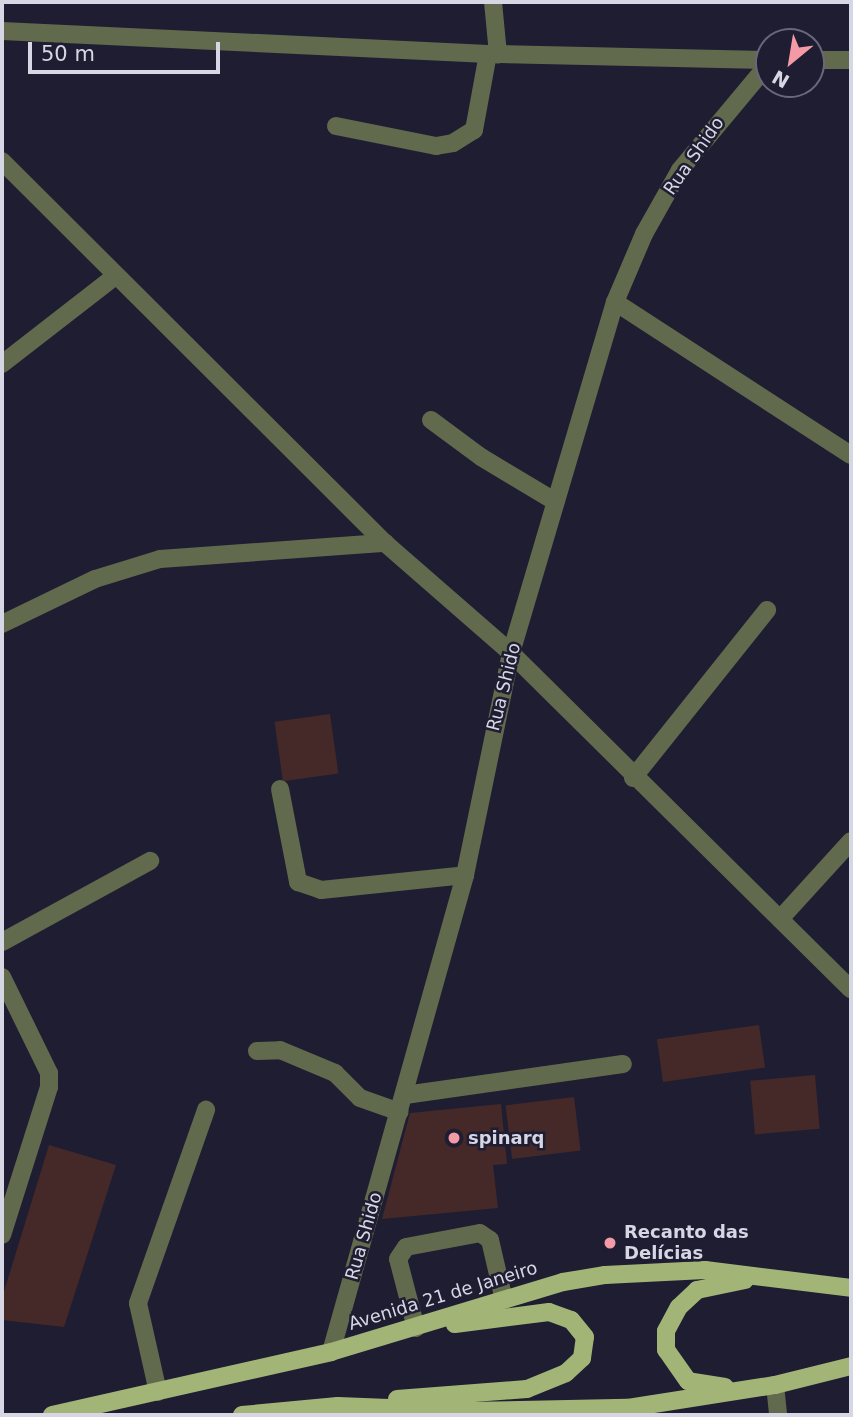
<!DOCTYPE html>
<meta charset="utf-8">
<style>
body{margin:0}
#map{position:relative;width:853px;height:1417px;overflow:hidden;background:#1f1d32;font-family:"DejaVu Sans",sans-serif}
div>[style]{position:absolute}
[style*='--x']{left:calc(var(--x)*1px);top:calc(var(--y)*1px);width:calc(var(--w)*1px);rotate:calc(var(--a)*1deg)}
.building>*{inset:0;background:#442928;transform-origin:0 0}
.minor>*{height:18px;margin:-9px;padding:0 9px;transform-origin:9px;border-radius:9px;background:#616a4d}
.major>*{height:18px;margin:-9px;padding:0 9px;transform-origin:9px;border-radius:9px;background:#a2b577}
.dots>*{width:19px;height:19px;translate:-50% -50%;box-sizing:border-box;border:4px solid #1f1d32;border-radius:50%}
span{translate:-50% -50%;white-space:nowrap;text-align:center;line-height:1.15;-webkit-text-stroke:5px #1f1d32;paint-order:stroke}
.street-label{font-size:18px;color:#d7d6e5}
.poi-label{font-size:18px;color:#d7d6e5;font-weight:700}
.left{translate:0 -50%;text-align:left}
.frame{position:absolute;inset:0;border:4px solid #d7d6e5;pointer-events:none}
.north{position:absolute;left:755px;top:28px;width:70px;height:70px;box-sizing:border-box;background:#1f1d32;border:2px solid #69677a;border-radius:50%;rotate:210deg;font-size:19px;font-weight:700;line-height:28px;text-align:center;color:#d7d6e5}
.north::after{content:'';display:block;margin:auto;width:24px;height:32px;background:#f49aa6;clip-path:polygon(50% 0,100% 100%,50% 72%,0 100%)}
.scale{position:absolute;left:28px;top:42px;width:192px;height:32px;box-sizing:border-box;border:4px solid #d7d6e5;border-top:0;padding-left:9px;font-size:21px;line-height:24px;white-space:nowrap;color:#d7d6e5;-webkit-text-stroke:5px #1f1d32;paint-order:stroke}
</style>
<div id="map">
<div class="building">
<div style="left:330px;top:714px;width:60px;height:56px;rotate:82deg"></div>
<div style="left:759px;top:1025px;width:43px;height:103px;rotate:82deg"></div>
<div style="left:815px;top:1075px;width:54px;height:65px;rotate:85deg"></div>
<div style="left:574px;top:1097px;width:54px;height:69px;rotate:83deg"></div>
<div style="clip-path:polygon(501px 1104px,507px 1164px,493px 1165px,498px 1208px,382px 1219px,410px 1113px)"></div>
<div style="clip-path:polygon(49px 1145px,116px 1165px,64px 1327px,2px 1320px,2px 1298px)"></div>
</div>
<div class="minor">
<div style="--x:493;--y:2;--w:52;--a:84.5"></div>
<div style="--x:2;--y:31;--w:497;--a:2.7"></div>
<div style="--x:498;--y:54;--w:271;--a:1.3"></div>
<div style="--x:811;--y:60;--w:40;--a:0"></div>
<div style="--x:336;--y:126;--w:102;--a:11.3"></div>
<div style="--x:436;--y:146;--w:17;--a:-10"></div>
<div style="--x:453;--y:143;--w:25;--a:-32"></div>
<div style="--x:474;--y:130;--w:77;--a:-79.6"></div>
<div style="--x:2;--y:161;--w:541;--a:44.93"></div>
<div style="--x:385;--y:543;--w:167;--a:41.1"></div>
<div style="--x:511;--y:653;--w:478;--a:44.7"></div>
<div style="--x:615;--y:302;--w:281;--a:33"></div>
<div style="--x:2;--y:364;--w:142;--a:-37.8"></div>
<div style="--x:431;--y:420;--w:62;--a:36.5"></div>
<div style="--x:481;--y:457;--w:87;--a:31"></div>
<div style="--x:2;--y:624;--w:103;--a:-25.8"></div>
<div style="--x:95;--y:579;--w:68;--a:-17.1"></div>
<div style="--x:160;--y:559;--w:226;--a:-4.1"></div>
<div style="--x:633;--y:778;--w:215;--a:-51.4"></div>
<div style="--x:280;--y:789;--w:95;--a:79"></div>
<div style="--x:298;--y:882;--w:24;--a:19"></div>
<div style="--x:321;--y:890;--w:145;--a:-5.9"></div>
<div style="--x:780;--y:919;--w:105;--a:-47.7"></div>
<div style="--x:2;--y:942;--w:169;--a:-28.7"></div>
<div style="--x:2;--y:977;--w:107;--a:63.9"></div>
<div style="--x:49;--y:1073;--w:14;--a:90"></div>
<div style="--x:49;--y:1087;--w:155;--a:107.6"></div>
<div style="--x:257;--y:1051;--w:23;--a:-2"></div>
<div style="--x:280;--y:1050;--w:60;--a:22.7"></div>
<div style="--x:335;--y:1073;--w:35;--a:45"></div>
<div style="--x:360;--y:1098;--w:42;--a:19.3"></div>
<div style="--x:405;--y:1095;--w:220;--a:-8.1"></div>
<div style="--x:416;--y:1328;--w:71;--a:-104.6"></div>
<div style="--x:398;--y:1259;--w:14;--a:-56"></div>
<div style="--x:406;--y:1247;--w:75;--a:-10.7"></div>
<div style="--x:480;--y:1233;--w:12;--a:35"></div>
<div style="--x:490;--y:1240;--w:62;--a:76.9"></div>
<div style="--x:331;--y:1352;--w:495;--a:-74.3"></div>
<div style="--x:465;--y:875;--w:227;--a:-78.3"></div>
<div style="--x:511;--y:653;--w:366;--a:-73.5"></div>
<div style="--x:615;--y:302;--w:74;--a:-66.9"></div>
<div style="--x:644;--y:234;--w:73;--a:-60.6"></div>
<div style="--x:680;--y:170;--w:139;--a:-50.2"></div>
<div style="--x:775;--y:1385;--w:30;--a:84"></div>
<div style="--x:158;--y:1392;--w:91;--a:-102.7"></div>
<div style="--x:138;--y:1303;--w:205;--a:-70.6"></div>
</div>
<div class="major">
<div style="--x:725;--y:1387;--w:37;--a:-171"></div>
<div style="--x:688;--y:1381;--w:38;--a:-125"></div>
<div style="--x:666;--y:1350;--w:19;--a:-90"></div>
<div style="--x:666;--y:1331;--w:27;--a:-62"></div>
<div style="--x:679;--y:1307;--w:25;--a:-43"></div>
<div style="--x:697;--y:1290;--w:49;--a:-11.8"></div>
<div style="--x:397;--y:1399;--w:130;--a:-4.4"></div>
<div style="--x:527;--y:1389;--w:42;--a:-22.3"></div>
<div style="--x:566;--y:1373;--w:22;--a:-43"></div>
<div style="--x:582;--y:1358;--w:21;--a:-82"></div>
<div style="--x:585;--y:1337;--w:22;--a:-129"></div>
<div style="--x:571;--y:1320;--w:23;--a:-160"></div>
<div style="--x:549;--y:1312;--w:95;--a:172.7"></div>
<div style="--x:52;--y:1415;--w:286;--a:-12.7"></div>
<div style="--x:331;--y:1352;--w:242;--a:-16.8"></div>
<div style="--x:563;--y:1282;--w:43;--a:-9.5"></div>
<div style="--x:605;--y:1275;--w:100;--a:-2.9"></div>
<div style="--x:705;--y:1270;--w:147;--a:7"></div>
<div style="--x:242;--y:1415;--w:96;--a:-5.4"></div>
<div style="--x:338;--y:1406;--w:127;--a:2.3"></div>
<div style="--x:465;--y:1411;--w:163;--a:-1.1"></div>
<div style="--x:628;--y:1408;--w:149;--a:-8.9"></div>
<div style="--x:775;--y:1385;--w:78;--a:-14"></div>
</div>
<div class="dots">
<div style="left:454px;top:1138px;background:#f49aa6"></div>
<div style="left:610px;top:1243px;background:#f49aa6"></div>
</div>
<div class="street-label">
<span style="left:694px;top:156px;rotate:-55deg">Rua Shido</span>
<span style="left:504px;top:687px;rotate:-76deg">Rua Shido</span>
<span style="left:364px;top:1236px;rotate:-74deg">Rua Shido</span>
<span style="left:443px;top:1296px;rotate:-17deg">Avenida 21 de Janeiro</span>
</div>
<div class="poi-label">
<span class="left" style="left:468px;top:1138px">spinarq</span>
<span class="left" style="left:624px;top:1243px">Recanto das<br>Delícias</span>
</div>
<div class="frame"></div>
<div class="north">N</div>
<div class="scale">50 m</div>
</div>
